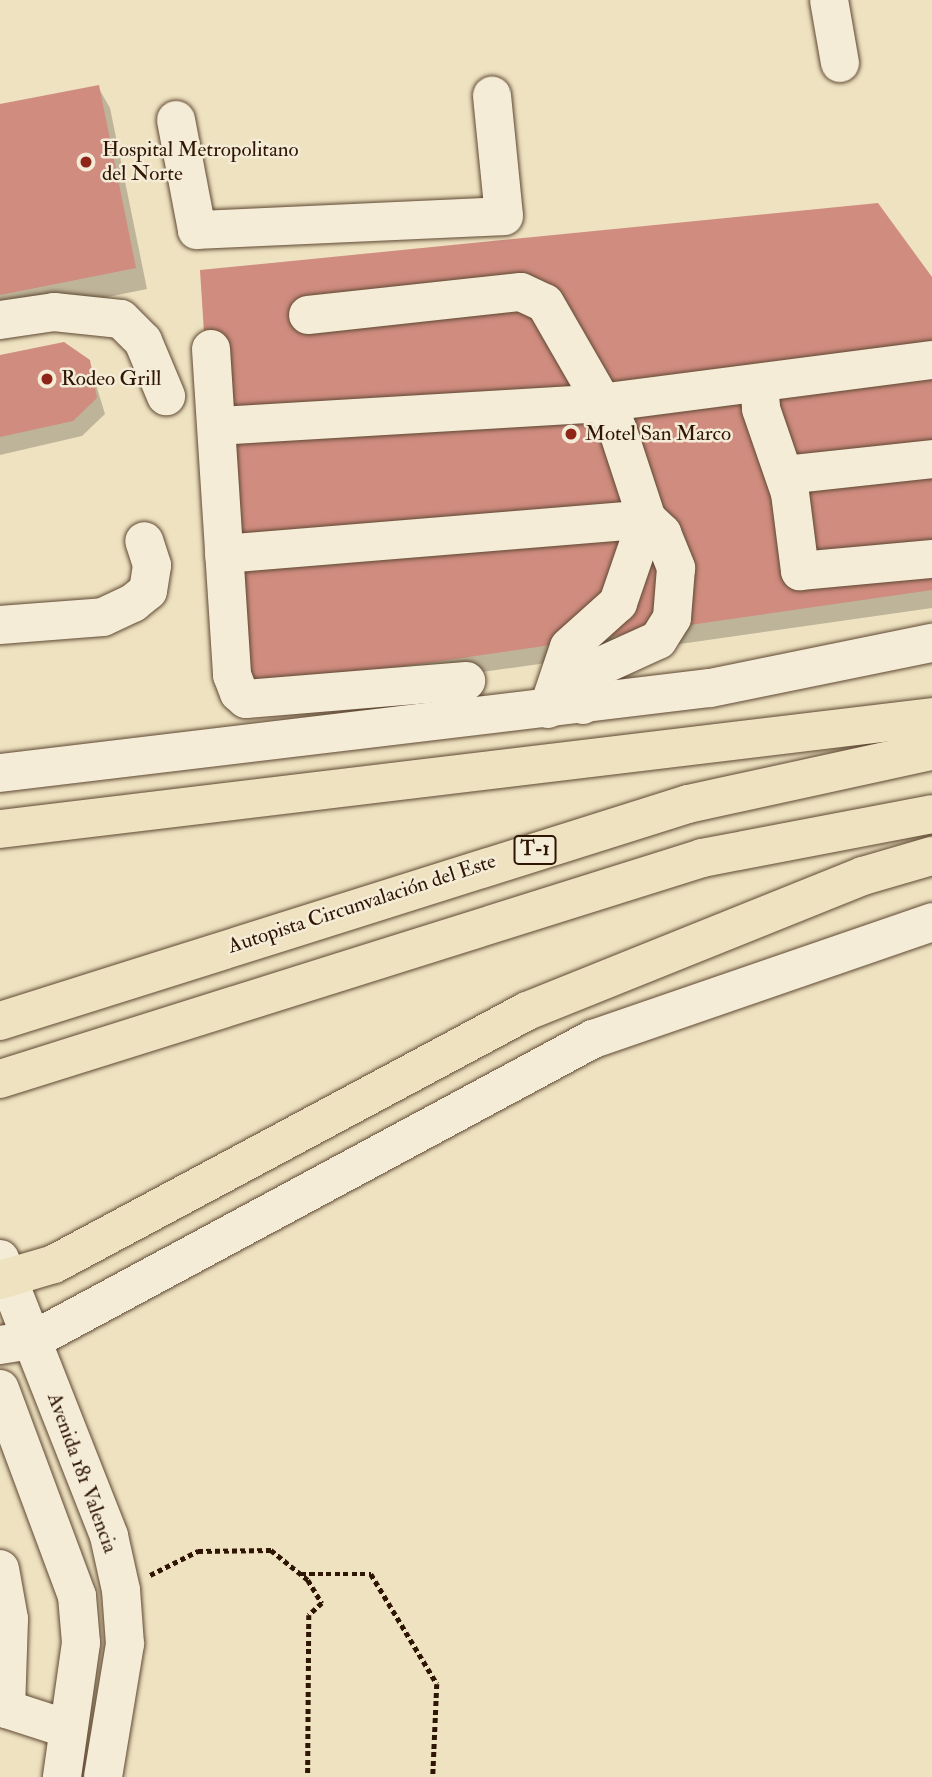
<!DOCTYPE html>
<meta charset="utf-8">
<style>
body{margin:0}
#map{position:relative;width:932px;height:1777px;overflow:hidden;background:#eee2c0;font-family:"IM FELL Double Pica",serif}
div>[style]{position:absolute}
[style*='--x']{left:calc(var(--x)*1px);top:calc(var(--y)*1px);width:calc(var(--w)*1px);rotate:calc(var(--a)*1deg)}
.shadow>*{inset:0;background:#0003}
.building>*{inset:0;background:#cf8c7f}
.path>*{height:4.5px;margin-top:-2.25px;transform-origin:0;background:repeating-linear-gradient(90deg,#2f1504 0 5px,transparent 0 8.5px)}
.roads{filter:drop-shadow(0 0 2px #5f4833) drop-shadow(0 0 2px #5f4833)}
.minor>*{height:38px;margin:-19px;padding:0 19px;transform-origin:19px;border-radius:19px;background:#f4ecd6}
.highway>*{height:38px;margin:-19px;padding:0 19px;transform-origin:19px;border-radius:19px;background:#eee2c0}
.dots>*{width:19px;height:19px;translate:-50% -50%;box-sizing:border-box;border:4px solid #f4ecd6;border-radius:50%}
span{translate:-50% -50%;white-space:nowrap;text-align:center;line-height:1.15;-webkit-text-stroke:5px #f4ecd6;paint-order:stroke}
.shield-label span{padding:2px 5px;background:#f4ecd6;border:2px solid;border-radius:5px;-webkit-text-stroke-width:0}
.shield-label{font-size:19px;color:#2f1504;font-weight:700}
.poi-label{font-size:21px;color:#2f1504}
.left{translate:0 -50%;text-align:left}
.street-label{font-size:21px;color:#2f1504}
</style>
<div id="map">
<div class="shadow">
<div style="clip-path:polygon(98px 87px,110px 108px,147px 289px,0 319px,0 106px)"></div>
<div style="clip-path:polygon(932px 280px,932px 608px,237px 707px)"></div>
<div style="clip-path:polygon(0 356px,89px 362px,105px 414px,82px 436px,0 455px)"></div>
</div>
<div class="building">
<div style="clip-path:polygon(99px 85px,136px 268px,0 295px,0 104px)"></div>
<div style="clip-path:polygon(878px 203px,932px 277px,932px 590px,227px 692px,200px 270px)"></div>
<div style="clip-path:polygon(64px 342px,90px 360px,97px 398px,73px 421px,0 437px,0 355px)"></div>
</div>
<div class="path">
<div style="--x:301;--y:1574;--w:70;--a:0"></div>
<div style="--x:371;--y:1574;--w:128;--a:59"></div>
<div style="--x:437;--y:1684;--w:93;--a:92.5"></div>
<div style="--x:150;--y:1575;--w:54;--a:-26.6"></div>
<div style="--x:198;--y:1551;--w:73;--a:-0.8"></div>
<div style="--x:271;--y:1550;--w:48;--a:39"></div>
<div style="--x:308;--y:1580;--w:27;--a:59"></div>
<div style="--x:322;--y:1603;--w:18;--a:137"></div>
<div style="--x:309;--y:1615;--w:162;--a:90.4"></div>
</div>
<div class="roads">
<div class="minor">
<div style="--x:829;--y:0;--w:64;--a:80.1"></div>
<div style="--x:176;--y:120;--w:112;--a:79.2"></div>
<div style="--x:197;--y:230;--w:307;--a:-2.6"></div>
<div style="--x:504;--y:216;--w:121;--a:-95.7"></div>
<div style="--x:308;--y:315;--w:214;--a:-6.2"></div>
<div style="--x:521;--y:292;--w:26;--a:25"></div>
<div style="--x:545;--y:303;--w:144;--a:60.1"></div>
<div style="--x:617;--y:428;--w:96;--a:71.8"></div>
<div style="--x:647;--y:519;--w:21;--a:43"></div>
<div style="--x:662;--y:533;--w:38;--a:68"></div>
<div style="--x:676;--y:568;--w:50;--a:94.6"></div>
<div style="--x:672;--y:618;--w:26;--a:122"></div>
<div style="--x:658;--y:640;--w:63;--a:155.5"></div>
<div style="--x:601;--y:666;--w:43;--a:114.8"></div>
<div style="--x:0;--y:320;--w:55;--a:-8.4"></div>
<div style="--x:54;--y:312;--w:67;--a:6"></div>
<div style="--x:121;--y:319;--w:31;--a:45"></div>
<div style="--x:143;--y:341;--w:60;--a:67.3"></div>
<div style="--x:211;--y:349;--w:327;--a:86.3"></div>
<div style="--x:232;--y:675;--w:19;--a:69"></div>
<div style="--x:239;--y:693;--w:9;--a:41"></div>
<div style="--x:246;--y:699;--w:221;--a:-4.7"></div>
<div style="--x:759;--y:384;--w:25;--a:85"></div>
<div style="--x:761;--y:409;--w:89;--a:71"></div>
<div style="--x:790;--y:493;--w:79;--a:82.7"></div>
<div style="--x:800;--y:571;--w:133;--a:-5.2"></div>
<div style="--x:218;--y:426;--w:384;--a:-3.4"></div>
<div style="--x:601;--y:403;--w:334;--a:-7.4"></div>
<div style="--x:785;--y:475;--w:148;--a:-6.2"></div>
<div style="--x:224;--y:554;--w:424;--a:-4.7"></div>
<div style="--x:0;--y:625;--w:103;--a:-4.4"></div>
<div style="--x:103;--y:617;--w:33;--a:-25"></div>
<div style="--x:133;--y:603;--w:19;--a:-39"></div>
<div style="--x:148;--y:591;--w:26;--a:-81"></div>
<div style="--x:152;--y:565;--w:25;--a:-108"></div>
<div style="--x:548;--y:709;--w:65;--a:-71.3"></div>
<div style="--x:569;--y:647;--w:66;--a:-41.9"></div>
<div style="--x:618;--y:603;--w:89;--a:-71"></div>
<div style="--x:0;--y:773;--w:715;--a:-6.83"></div>
<div style="--x:710;--y:688;--w:227;--a:-11.5"></div>
<div style="--x:0;--y:1259;--w:298;--a:68.5"></div>
<div style="--x:109;--y:1536;--w:55;--a:77.5"></div>
<div style="--x:121;--y:1590;--w:54;--a:85.8"></div>
<div style="--x:125;--y:1644;--w:135;--a:99.4"></div>
<div style="--x:0;--y:1345;--w:33;--a:-9"></div>
<div style="--x:33;--y:1340;--w:636;--a:-28.26"></div>
<div style="--x:593;--y:1039;--w:359;--a:-19"></div>
<div style="--x:0;--y:1389;--w:221;--a:69.6"></div>
<div style="--x:77;--y:1596;--w:47;--a:85.1"></div>
<div style="--x:81;--y:1643;--w:135;--a:98.1"></div>
<div style="--x:0;--y:1569;--w:51;--a:79.8"></div>
<div style="--x:9;--y:1619;--w:90;--a:91.9"></div>
<div style="--x:6;--y:1709;--w:65;--a:17.9"></div>
</div>
<div class="highway">
<div style="--x:0;--y:829;--w:939;--a:-6.85"></div>
<div style="--x:0;--y:1021;--w:721;--a:-17.51"></div>
<div style="--x:688;--y:804;--w:250;--a:-12.3"></div>
<div style="--x:0;--y:1079;--w:736;--a:-17.47"></div>
<div style="--x:702;--y:858;--w:234;--a:-10.8"></div>
<div style="--x:0;--y:1280;--w:56;--a:-16.5"></div>
<div style="--x:54;--y:1264;--w:536;--a:-28.14"></div>
<div style="--x:527;--y:1011;--w:362;--a:-21.9"></div>
<div style="--x:863;--y:876;--w:72;--a:-16.2"></div>
</div>
</div>
<div class="dots">
<div style="left:86px;top:162px;background:#8f2418"></div>
<div style="left:47px;top:379px;background:#8f2418"></div>
<div style="left:571px;top:434px;background:#8f2418"></div>
</div>
<div class="shield-label">
<span style="left:535px;top:850px">T-1</span>
</div>
<div class="poi-label">
<span class="left" style="left:102px;top:162px">Hospital Metropolitano<br>del Norte</span>
<span class="left" style="left:61px;top:379px">Rodeo Grill</span>
<span class="left" style="left:585px;top:434px">Motel San Marco</span>
</div>
<div class="street-label">
<span style="left:362px;top:904px;rotate:-18deg">Autopista Circunvalación del Este</span>
<span style="left:82px;top:1473px;rotate:70deg">Avenida 181 Valencia</span>
</div>
</div>
